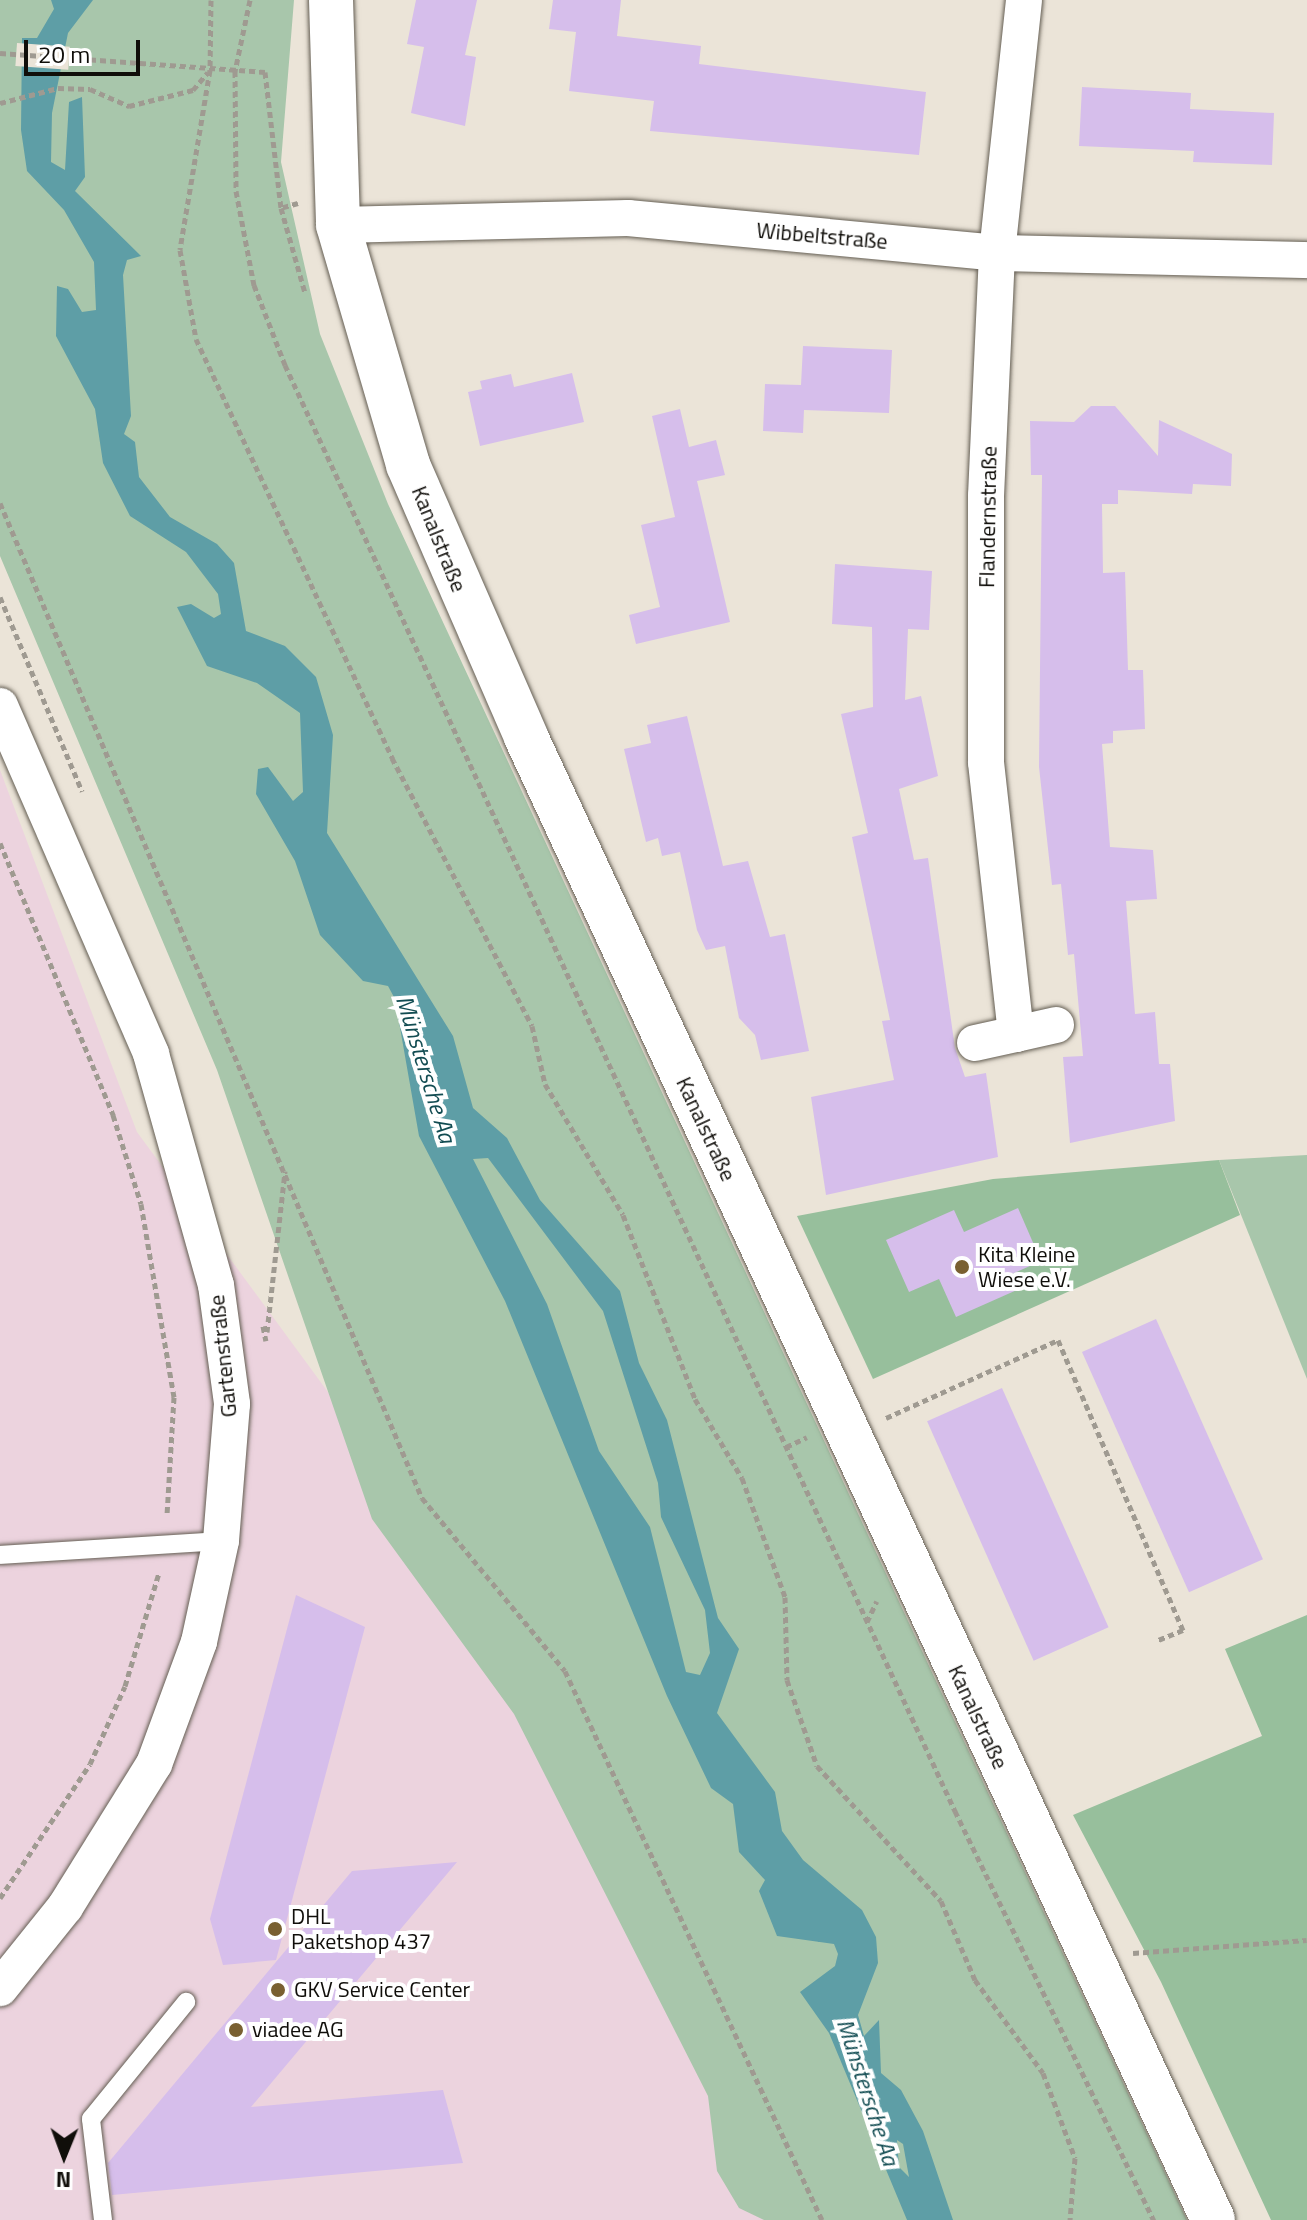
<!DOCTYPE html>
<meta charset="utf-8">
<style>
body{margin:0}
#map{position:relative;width:1307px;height:2220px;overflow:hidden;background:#ebe4d8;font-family:"Titillium Web",sans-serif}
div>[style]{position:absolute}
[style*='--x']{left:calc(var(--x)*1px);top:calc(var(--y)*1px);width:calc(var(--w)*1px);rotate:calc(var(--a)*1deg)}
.commercial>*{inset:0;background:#ecd3de}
.green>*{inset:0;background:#a8c6ab}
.forest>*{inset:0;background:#97bf9c}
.water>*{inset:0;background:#5e9ea6}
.pier>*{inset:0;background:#ebe4d8;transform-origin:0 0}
.building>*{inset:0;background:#d6beeb;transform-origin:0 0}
.path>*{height:5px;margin-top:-2.5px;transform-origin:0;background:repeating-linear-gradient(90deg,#9f9a91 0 6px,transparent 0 10px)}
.roads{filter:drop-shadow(0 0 2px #645e53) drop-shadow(0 0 2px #645e53)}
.lane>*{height:18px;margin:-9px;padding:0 9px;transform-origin:9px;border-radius:9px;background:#fff}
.street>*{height:36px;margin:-18px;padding:0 18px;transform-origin:18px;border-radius:18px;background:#fff}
.secondary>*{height:44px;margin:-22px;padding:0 22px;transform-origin:22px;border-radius:22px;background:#fff}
.dots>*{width:22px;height:22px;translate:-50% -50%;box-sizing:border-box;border:4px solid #fff;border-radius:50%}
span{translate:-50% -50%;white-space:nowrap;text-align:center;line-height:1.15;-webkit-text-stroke:8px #fff;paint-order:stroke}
.street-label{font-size:22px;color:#100e0a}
.poi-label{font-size:22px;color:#100e0a}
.left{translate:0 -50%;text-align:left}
.water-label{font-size:24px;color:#124c52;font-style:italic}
.north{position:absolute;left:24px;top:2116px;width:80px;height:80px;-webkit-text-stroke:6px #fff;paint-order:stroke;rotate:181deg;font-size:22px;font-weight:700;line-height:32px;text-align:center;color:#100e0a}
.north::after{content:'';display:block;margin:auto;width:28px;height:36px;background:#100e0a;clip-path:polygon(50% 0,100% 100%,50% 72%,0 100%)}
.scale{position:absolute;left:24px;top:40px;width:116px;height:36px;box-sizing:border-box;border:4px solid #100e0a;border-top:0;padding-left:10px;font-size:24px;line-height:28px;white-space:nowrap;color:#100e0a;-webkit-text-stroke:6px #fff;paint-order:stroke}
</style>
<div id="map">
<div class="commercial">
<div style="clip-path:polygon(0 770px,137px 1132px,546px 1689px,778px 2220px,0 2220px)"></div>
</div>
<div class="green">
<div style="clip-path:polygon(0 0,294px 0,281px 162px,320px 334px,388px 504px,1187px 2220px,764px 2220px,739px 2208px,717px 2171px,708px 2096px,514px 1714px,372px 1519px,217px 1070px,0 556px)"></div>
<div style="clip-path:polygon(1307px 1155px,1307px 1379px,1219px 1160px)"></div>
</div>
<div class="forest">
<div style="clip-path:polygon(1219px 1160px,1240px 1215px,873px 1379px,797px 1216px,993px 1179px)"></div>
<div style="clip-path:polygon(1307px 1615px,1307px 2220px,1271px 2220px,1161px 1982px,1073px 1815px,1262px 1736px,1225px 1649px)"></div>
</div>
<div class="water">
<div style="clip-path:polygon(evenodd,51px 0,93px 0,68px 33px,52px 113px,51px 162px,65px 170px,69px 102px,82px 97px,85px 177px,75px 191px,141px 256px,127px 260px,123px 275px,131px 416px,124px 434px,135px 442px,139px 477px,170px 517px,217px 544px,234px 563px,246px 631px,285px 646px,316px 677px,333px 735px,327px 833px,453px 1036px,473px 1108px,507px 1138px,540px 1200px,620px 1291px,639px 1363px,667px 1420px,718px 1618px,739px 1649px,717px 1713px,775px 1792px,782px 1831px,803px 1860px,862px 1910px,876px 1937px,878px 1963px,858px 2015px,864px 2036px,879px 2020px,881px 2073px,901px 2090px,923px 2131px,953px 2220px,907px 2220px,829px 2033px,800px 1992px,835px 1966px,838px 1954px,834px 1944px,777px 1936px,759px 1891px,765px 1880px,739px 1852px,733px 1804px,711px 1788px,667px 1696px,505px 1301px,419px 1136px,395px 999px,388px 986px,363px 981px,320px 935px,295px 861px,256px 794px,258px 769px,268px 767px,293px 801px,303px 792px,300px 713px,257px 683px,207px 666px,177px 607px,191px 604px,214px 618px,221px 614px,218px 594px,186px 552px,130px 516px,103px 463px,95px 409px,56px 336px,57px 286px,68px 289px,82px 312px,96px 310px,94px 262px,64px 210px,27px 171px,21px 130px,22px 38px,37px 38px,54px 9px,51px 0,488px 1158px,603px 1311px,658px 1483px,661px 1517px,705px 1610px,710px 1653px,700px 1675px,686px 1672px,650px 1527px,599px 1451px,547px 1304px,473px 1159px,488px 1158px,51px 0,897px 2140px,903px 2144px,909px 2177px,899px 2167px,897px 2140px)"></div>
</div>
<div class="pier">
<div style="left:17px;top:43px;width:53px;height:23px;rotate:4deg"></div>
</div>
<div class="building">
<div style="clip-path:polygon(416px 0,477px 0,465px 55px,476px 57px,465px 126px,411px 113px,424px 47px,407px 44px)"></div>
<div style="clip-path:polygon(553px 0,621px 0,617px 36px,701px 46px,699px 64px,926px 92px,919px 155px,650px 131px,654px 101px,569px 91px,576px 32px,549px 29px)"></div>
<div style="clip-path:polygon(1082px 87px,1191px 93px,1190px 109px,1274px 113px,1272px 165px,1193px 162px,1194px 151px,1079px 146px)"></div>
<div style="clip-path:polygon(803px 346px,892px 350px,889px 413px,804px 410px,803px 433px,763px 431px,765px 384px,801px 385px)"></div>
<div style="clip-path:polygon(572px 373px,584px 422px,480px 446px,468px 392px,482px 389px,480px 381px,511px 374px,514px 387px)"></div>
<div style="clip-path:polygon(1091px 406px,1115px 406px,1158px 456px,1159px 420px,1232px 454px,1231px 486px,1193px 484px,1192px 494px,1118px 490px,1118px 504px,1102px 504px,1103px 573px,1125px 572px,1128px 670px,1143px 670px,1145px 729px,1113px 731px,1113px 743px,1102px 744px,1110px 847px,1153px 850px,1157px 899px,1126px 901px,1135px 1014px,1155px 1012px,1159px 1064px,1170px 1064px,1175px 1121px,1070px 1143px,1063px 1057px,1083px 1056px,1074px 954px,1068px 955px,1061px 884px,1052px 885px,1039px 767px,1042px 475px,1031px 475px,1030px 421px,1074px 422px)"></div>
<div style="clip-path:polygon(680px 409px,689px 447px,716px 440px,725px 475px,697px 481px,730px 622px,636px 644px,629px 615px,660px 607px,641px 525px,675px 517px,652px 416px)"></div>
<div style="clip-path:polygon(835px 564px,932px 571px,929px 630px,908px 629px,905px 700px,921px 696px,938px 776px,899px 789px,914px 860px,928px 858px,955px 1048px,965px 1077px,986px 1073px,998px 1157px,826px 1195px,811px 1097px,894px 1080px,882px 1021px,890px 1020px,852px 837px,868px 833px,841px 714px,873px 707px,872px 627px,832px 624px)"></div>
<div style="clip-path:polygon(687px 716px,723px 866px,748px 861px,770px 937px,785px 934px,809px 1051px,761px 1060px,755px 1035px,739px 1018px,725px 946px,706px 950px,697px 930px,680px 852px,662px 856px,658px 838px,646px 842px,624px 749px,651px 743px,647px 725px)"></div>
<div style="clip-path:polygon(1018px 1208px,1041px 1261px,1012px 1274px,1019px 1289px,956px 1317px,939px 1279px,909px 1292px,886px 1240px,954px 1210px,964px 1232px)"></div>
<div style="left:1156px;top:1319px;width:263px;height:81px;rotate:66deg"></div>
<div style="left:1002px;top:1388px;width:262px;height:82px;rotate:66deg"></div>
<div style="clip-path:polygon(296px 1595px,365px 1627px,276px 1960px,223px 1965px,210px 1919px)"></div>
<div style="clip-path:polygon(457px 1862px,251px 2107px,443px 2090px,463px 2163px,112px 2195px,108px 2163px,352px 1871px)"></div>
</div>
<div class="path">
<div style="--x:211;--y:0;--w:70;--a:90.8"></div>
<div style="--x:210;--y:70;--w:182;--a:99.5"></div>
<div style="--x:180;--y:250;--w:90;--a:79.8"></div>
<div style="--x:196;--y:339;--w:463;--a:64.9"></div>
<div style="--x:392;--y:758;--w:302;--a:62.4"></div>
<div style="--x:532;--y:1026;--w:59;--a:77.4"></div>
<div style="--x:545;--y:1084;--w:152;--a:59.2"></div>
<div style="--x:623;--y:1215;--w:198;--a:68.6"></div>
<div style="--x:695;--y:1399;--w:92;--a:59.3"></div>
<div style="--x:742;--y:1478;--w:127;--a:70.1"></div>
<div style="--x:785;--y:1597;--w:83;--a:88.6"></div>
<div style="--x:787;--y:1680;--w:91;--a:70.8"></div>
<div style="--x:817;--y:1766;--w:183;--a:47.4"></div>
<div style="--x:941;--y:1901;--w:86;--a:66.7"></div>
<div style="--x:975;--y:1980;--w:115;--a:53.8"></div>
<div style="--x:1043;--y:2073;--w:91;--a:69.4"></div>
<div style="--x:1075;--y:2158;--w:62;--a:94.6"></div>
<div style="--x:250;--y:0;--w:73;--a:101.9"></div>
<div style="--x:235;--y:71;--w:120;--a:89.5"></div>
<div style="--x:236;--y:191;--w:96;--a:79.2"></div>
<div style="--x:254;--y:285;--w:86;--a:68.8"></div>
<div style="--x:285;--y:365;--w:1594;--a:65.14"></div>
<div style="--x:955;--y:1811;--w:455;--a:64.1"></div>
<div style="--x:0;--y:53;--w:266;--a:4.1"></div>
<div style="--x:265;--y:72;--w:137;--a:83.3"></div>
<div style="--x:0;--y:103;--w:60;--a:-14.5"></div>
<div style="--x:58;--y:88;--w:32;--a:2"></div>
<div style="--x:90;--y:89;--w:43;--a:23.6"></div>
<div style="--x:129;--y:106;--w:66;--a:-14"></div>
<div style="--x:193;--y:90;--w:23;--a:-50"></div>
<div style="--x:298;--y:203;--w:18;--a:164"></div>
<div style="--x:281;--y:208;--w:88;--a:74.2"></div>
<div style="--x:0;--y:503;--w:1081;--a:67.02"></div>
<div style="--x:422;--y:1498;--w:224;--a:50.4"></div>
<div style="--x:565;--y:1671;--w:606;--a:64.91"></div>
<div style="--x:0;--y:597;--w:211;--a:67.1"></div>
<div style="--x:0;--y:843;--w:295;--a:67.4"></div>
<div style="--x:113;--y:1115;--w:93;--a:72.5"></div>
<div style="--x:141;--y:1204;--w:196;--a:80.3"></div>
<div style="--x:174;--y:1397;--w:118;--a:93.4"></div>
<div style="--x:263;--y:1326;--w:15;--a:79"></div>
<div style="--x:267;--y:1332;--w:162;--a:-83.6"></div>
<div style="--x:886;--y:1418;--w:189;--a:-24.4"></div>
<div style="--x:1058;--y:1340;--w:316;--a:66.7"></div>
<div style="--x:1183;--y:1630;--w:27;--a:158"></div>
<div style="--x:786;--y:1447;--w:23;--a:-25"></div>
<div style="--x:867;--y:1622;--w:23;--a:-65"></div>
<div style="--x:0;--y:1898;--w:161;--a:-56.1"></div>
<div style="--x:90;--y:1764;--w:85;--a:-65.8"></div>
<div style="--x:125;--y:1686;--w:118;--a:-73.3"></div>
<div style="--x:1133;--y:1953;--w:174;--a:-4.3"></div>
</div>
<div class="roads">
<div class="lane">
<div style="--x:0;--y:1555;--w:221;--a:-3.6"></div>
<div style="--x:103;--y:2220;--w:102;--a:-96.8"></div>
<div style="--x:91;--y:2119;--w:151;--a:-50.9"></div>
</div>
<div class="street">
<div style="--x:338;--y:225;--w:290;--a:-1.4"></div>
<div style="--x:628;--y:218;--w:371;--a:5.4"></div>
<div style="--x:997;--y:253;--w:310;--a:1.3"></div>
<div style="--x:0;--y:706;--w:379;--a:66.5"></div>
<div style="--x:151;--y:1054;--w:240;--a:74.3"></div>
<div style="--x:216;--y:1285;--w:120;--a:82.3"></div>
<div style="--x:232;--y:1404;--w:137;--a:94.6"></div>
<div style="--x:221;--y:1541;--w:103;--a:102.3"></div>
<div style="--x:199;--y:1642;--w:130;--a:110.2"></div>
<div style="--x:154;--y:1764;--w:168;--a:121.9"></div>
<div style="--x:65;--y:1907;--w:104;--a:128.7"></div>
<div style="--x:1016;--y:1034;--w:41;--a:-12.7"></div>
<div style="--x:975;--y:1043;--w:42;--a:-12.4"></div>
<div style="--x:1016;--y:1034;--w:274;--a:-96.3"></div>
<div style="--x:986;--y:762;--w:266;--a:-90"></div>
<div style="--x:986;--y:496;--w:243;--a:-87.4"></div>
<div style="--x:997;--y:253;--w:254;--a:-83.9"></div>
</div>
<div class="secondary">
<div style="--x:331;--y:0;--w:225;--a:88.2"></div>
<div style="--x:338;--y:225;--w:250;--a:73.7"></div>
<div style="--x:408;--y:465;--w:296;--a:66.5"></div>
<div style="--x:526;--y:737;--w:1634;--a:65.14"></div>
</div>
</div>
<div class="dots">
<div style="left:962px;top:1267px;background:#796031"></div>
<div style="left:275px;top:1929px;background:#796031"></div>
<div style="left:278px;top:1990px;background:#796031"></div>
<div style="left:236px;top:2030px;background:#796031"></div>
</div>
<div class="street-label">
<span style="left:822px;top:236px;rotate:5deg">Wibbeltstraße</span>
<span style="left:988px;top:517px;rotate:-89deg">Flandernstraße</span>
<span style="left:439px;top:539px;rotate:68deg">Kanalstraße</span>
<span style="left:706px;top:1129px;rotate:65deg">Kanalstraße</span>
<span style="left:223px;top:1356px;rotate:-96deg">Gartenstraße</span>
<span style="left:978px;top:1717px;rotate:65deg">Kanalstraße</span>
</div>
<div class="poi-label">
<span class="left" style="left:978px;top:1267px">Kita Kleine<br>Wiese e.V.</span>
<span class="left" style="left:291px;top:1929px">DHL<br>Paketshop 437</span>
<span class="left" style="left:294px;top:1990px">GKV Service Center</span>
<span class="left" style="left:252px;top:2030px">viadee AG</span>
</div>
<div class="water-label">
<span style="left:426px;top:1069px;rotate:73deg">Münstersche Aa</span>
<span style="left:868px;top:2092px;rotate:72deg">Münstersche Aa</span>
</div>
<div class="north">N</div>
<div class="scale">20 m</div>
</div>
